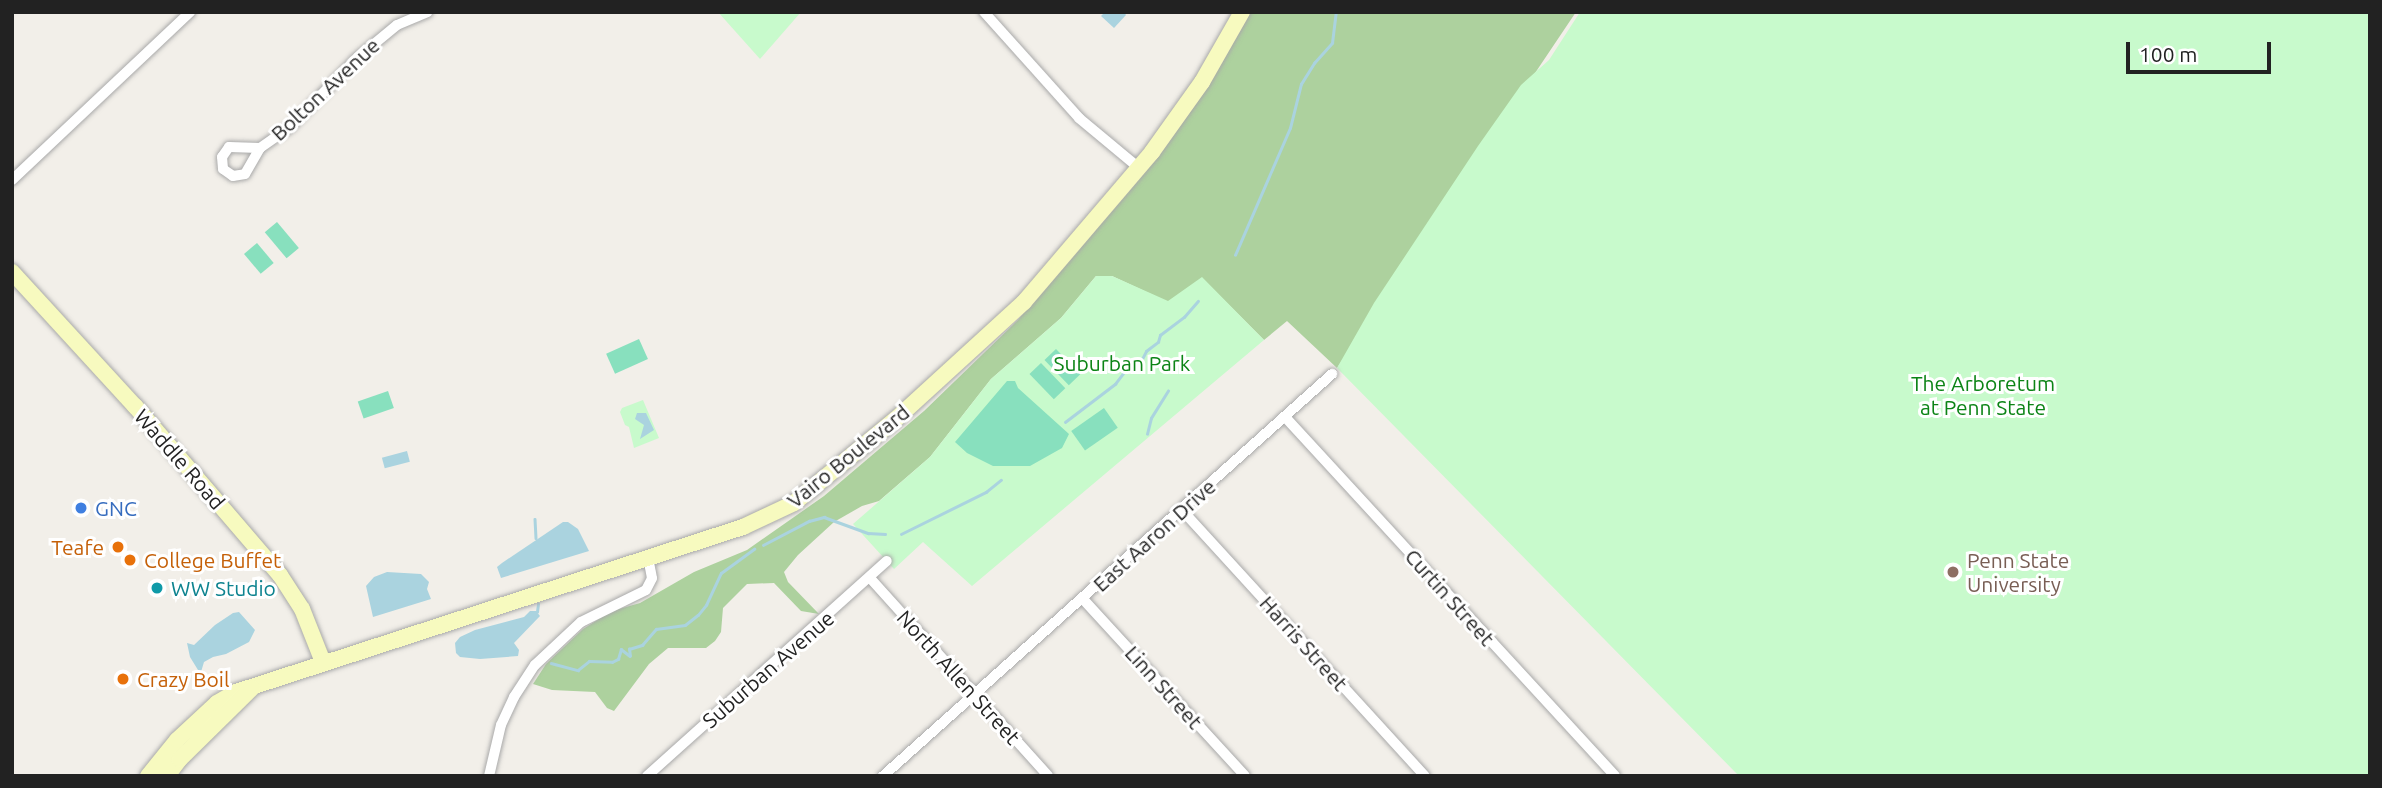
<!DOCTYPE html>
<style>
body{margin:0}
#map{position:relative;width:2382px;height:788px;overflow:hidden;background:#f2efe9;font-family:Ubuntu,sans-serif}
div>[style]{position:absolute}
[style*='--x']{left:calc(var(--x)*1px);top:calc(var(--y)*1px);width:calc(var(--w)*1px);rotate:calc(var(--a)*1deg)}
.forest>*{inset:0;background:#add19e}
.park>*{inset:0;background:#c8facc}
.pitch>*{inset:0;background:#88e0be;transform-origin:0 0}
.water>*{inset:0;background:#aad3df;transform-origin:0 0}
.stream>*{height:2.5px;margin:-1.25px;padding:0 1.25px;transform-origin:1.25px;border-radius:1.25px;background:#aad3df}
.roads{filter:drop-shadow(0 0 2px #a9a9a9) drop-shadow(0 0 2px #a9a9a9)}
.street>*{height:10px;margin:-5px;padding:0 5px;transform-origin:5px;border-radius:5px;background:#fff}
.secondary>*{height:16px;margin:-8px;padding:0 8px;transform-origin:8px;border-radius:8px;background:#f7fabf}
.dots>*{width:19px;height:19px;translate:-50% -50%;box-sizing:border-box;border:4px solid #fff;border-radius:50%}
span{translate:-50% -50%;white-space:nowrap;text-align:center;line-height:1.15;-webkit-text-stroke:6px #fff;paint-order:stroke}
.street-label{font-size:21px;color:#222}
.park-label{font-size:21px;color:#0c8416}
.shop-label{font-size:21px;color:#366cbe}
.left{translate:0 -50%;text-align:left}
.food-label{font-size:21px;color:#c56008}
.right{translate:-100% -50%;text-align:right}
.education-label{font-size:21px;color:#785e54}
.culture-label{font-size:21px;color:#0d838f}
.frame{position:absolute;inset:0;border:14px solid #222;pointer-events:none}
.scale{position:absolute;left:2126px;top:42px;width:145px;height:32px;box-sizing:border-box;border:4px solid #222;border-top:0;padding-left:9px;font-size:21px;line-height:24px;white-space:nowrap;color:#222;-webkit-text-stroke:5px #fff;paint-order:stroke}
</style>
<div id="map">
<div class="forest">
<div style="clip-path:polygon(1238px 12px,1576px 12px,1337px 368px,1287px 321px,1264px 340px,1202px 278px,1168px 302px,1112px 276px,1096px 276px,1061px 318px,991px 379px,930px 457px,879px 501px,862px 506px,834px 522px,798px 555px,784px 572px,788px 582px,819px 614px,801px 611px,774px 583px,747px 584px,723px 608px,721px 632px,715px 641px,706px 648px,668px 648px,649px 664px,614px 711px,607px 708px,595px 692px,552px 690px,533px 684px,546px 664px,583px 629px,612px 611px,640px 603px,694px 572px,747px 550px,824px 496px,924px 411px,1018px 320px,1034px 300px,1133px 173px)"></div>
</div>
<div class="park">
<div style="clip-path:polygon(718px 12px,801px 12px,760px 59px)"></div>
<div style="clip-path:polygon(1580px 12px,2370px 12px,2370px 776px,1739px 776px,1337px 368px,1374px 303px,1478px 146px,1521px 85px,1549px 60px)"></div>
<div style="clip-path:polygon(1096px 276px,1112px 276px,1168px 301px,1202px 277px,1264px 340px,972px 586px,923px 542px,894px 569px,853px 524px,930px 457px,991px 379px,1061px 318px)"></div>
<div style="clip-path:polygon(643px 400px,659px 438px,634px 448px,629px 427px,625px 425px,620px 412px,622px 408px)"></div>
</div>
<div class="pitch">
<div style="left:277px;top:222px;width:34px;height:16px;rotate:50deg"></div>
<div style="left:257px;top:243px;width:26px;height:17px;rotate:50deg"></div>
<div style="left:639px;top:339px;width:22px;height:36px;rotate:66deg"></div>
<div style="left:1056px;top:349px;width:35px;height:16px;rotate:46deg"></div>
<div style="left:1041px;top:363px;width:35px;height:16px;rotate:46deg"></div>
<div style="clip-path:polygon(1007px 381px,1015px 381px,1018px 388px,1069px 434px,1062px 448px,1030px 466px,993px 466px,967px 453px,955px 442px)"></div>
<div style="left:388px;top:391px;width:18px;height:32px;rotate:71deg"></div>
<div style="left:1104px;top:408px;width:24px;height:40px;rotate:55deg"></div>
</div>
<div class="water">
<div style="clip-path:polygon(1105px 12px,1124px 12px,1126px 15px,1114px 28px,1101px 16px)"></div>
<div style="clip-path:polygon(637px 413px,646px 413px,654px 430px,640px 439px,644px 425px,635px 419px)"></div>
<div style="left:407px;top:451px;width:11px;height:26px;rotate:75deg"></div>
<div style="clip-path:polygon(563px 522px,568px 522px,578px 529px,589px 551px,501px 578px,497px 567px,502px 563px)"></div>
<div style="clip-path:polygon(387px 572px,421px 574px,429px 582px,427px 589px,431px 599px,373px 617px,366px 586px,374px 577px)"></div>
<div style="clip-path:polygon(530px 611px,536px 611px,540px 616px,514px 643px,519px 650px,518px 656px,480px 659px,460px 657px,456px 653px,455px 643px,460px 637px,475px 630px,524px 617px)"></div>
<div style="clip-path:polygon(239px 612px,255px 630px,249px 642px,226px 654px,213px 657px,204px 662px,201px 672px,198px 670px,190px 657px,187px 643px,194px 645px,215px 625px,233px 613px)"></div>
</div>
<div class="stream">
<div style="--x:1235;--y:255;--w:138;--a:-66.6"></div>
<div style="--x:1290;--y:128;--w:45;--a:-76"></div>
<div style="--x:1301;--y:84;--w:25;--a:-58"></div>
<div style="--x:1314;--y:63;--w:27;--a:-48"></div>
<div style="--x:1332;--y:43;--w:31;--a:-83"></div>
<div style="--x:1065;--y:422;--w:63;--a:-37.2"></div>
<div style="--x:1115;--y:384;--w:25;--a:-53"></div>
<div style="--x:1130;--y:364;--w:10;--a:-6"></div>
<div style="--x:1140;--y:363;--w:13;--a:-63"></div>
<div style="--x:1146;--y:351;--w:15;--a:-37"></div>
<div style="--x:1158;--y:342;--w:7;--a:-74"></div>
<div style="--x:1160;--y:335;--w:30;--a:-37"></div>
<div style="--x:1184;--y:317;--w:21;--a:-49"></div>
<div style="--x:1147;--y:434;--w:16;--a:-76"></div>
<div style="--x:1151;--y:418;--w:32;--a:-58"></div>
<div style="--x:535;--y:519;--w:19;--a:87"></div>
<div style="--x:901;--y:534;--w:95;--a:-26.3"></div>
<div style="--x:986;--y:492;--w:19;--a:-39"></div>
<div style="--x:763;--y:545;--w:52;--a:-27.6"></div>
<div style="--x:809;--y:521;--w:16;--a:-15"></div>
<div style="--x:824;--y:517;--w:47;--a:20"></div>
<div style="--x:868;--y:533;--w:17;--a:3"></div>
<div style="--x:537;--y:612;--w:8;--a:-83"></div>
<div style="--x:551;--y:663;--w:28;--a:15"></div>
<div style="--x:578;--y:670;--w:14;--a:-39"></div>
<div style="--x:589;--y:661;--w:23;--a:2"></div>
<div style="--x:612;--y:662;--w:7;--a:-27"></div>
<div style="--x:618;--y:659;--w:10;--a:-73"></div>
<div style="--x:621;--y:649;--w:11;--a:38"></div>
<div style="--x:630;--y:656;--w:7;--a:-98"></div>
<div style="--x:629;--y:649;--w:14;--a:-17"></div>
<div style="--x:642;--y:645;--w:21;--a:-49"></div>
<div style="--x:656;--y:629;--w:29;--a:-8"></div>
<div style="--x:685;--y:625;--w:16;--a:-38"></div>
<div style="--x:698;--y:615;--w:13;--a:-51"></div>
<div style="--x:706;--y:605;--w:35;--a:-65"></div>
<div style="--x:721;--y:573;--w:41;--a:-36"></div>
</div>
<div class="roads">
<div class="street">
<div style="--x:984;--y:12;--w:142;--a:48.1"></div>
<div style="--x:1079;--y:118;--w:78;--a:39.8"></div>
<div style="--x:260;--y:148;--w:31;--a:-178"></div>
<div style="--x:229;--y:147;--w:12;--a:125"></div>
<div style="--x:222;--y:157;--w:12;--a:85"></div>
<div style="--x:223;--y:169;--w:12;--a:35"></div>
<div style="--x:233;--y:176;--w:12;--a:-9"></div>
<div style="--x:245;--y:174;--w:30;--a:-60"></div>
<div style="--x:260;--y:148;--w:35;--a:-35"></div>
<div style="--x:289;--y:128;--w:98;--a:-45.8"></div>
<div style="--x:357;--y:58;--w:52;--a:-39.5"></div>
<div style="--x:397;--y:25;--w:33;--a:-23"></div>
<div style="--x:12;--y:180;--w:245;--a:-43.3"></div>
<div style="--x:1286;--y:418;--w:486;--a:47.4"></div>
<div style="--x:1182;--y:510;--w:360;--a:47.6"></div>
<div style="--x:870;--y:578;--w:266;--a:48"></div>
<div style="--x:1082;--y:598;--w:241;--a:47.5"></div>
<div style="--x:489;--y:776;--w:52;--a:-76.8"></div>
<div style="--x:501;--y:725;--w:31;--a:-65"></div>
<div style="--x:514;--y:697;--w:38;--a:-57"></div>
<div style="--x:535;--y:665;--w:63;--a:-43.1"></div>
<div style="--x:581;--y:622;--w:72;--a:-26.2"></div>
<div style="--x:646;--y:590;--w:13;--a:-63"></div>
<div style="--x:652;--y:578;--w:21;--a:-101"></div>
<div style="--x:647;--y:776;--w:322;--a:-41.9"></div>
<div style="--x:883;--y:776;--w:603;--a:-41.84"></div>
</div>
<div class="secondary">
<div style="--x:12;--y:272;--w:182;--a:47.5"></div>
<div style="--x:135;--y:406;--w:223;--a:49.4"></div>
<div style="--x:280;--y:575;--w:40;--a:57.1"></div>
<div style="--x:302;--y:609;--w:57;--a:68.4"></div>
<div style="--x:148;--y:776;--w:46;--a:-51.1"></div>
<div style="--x:177;--y:740;--w:54;--a:-42.8"></div>
<div style="--x:217;--y:703;--w:22;--a:-30"></div>
<div style="--x:236;--y:692;--w:533;--a:-18.03"></div>
<div style="--x:743;--y:527;--w:56;--a:-25.2"></div>
<div style="--x:794;--y:503;--w:132;--a:-39.5"></div>
<div style="--x:896;--y:419;--w:173;--a:-42.4"></div>
<div style="--x:1024;--y:302;--w:197;--a:-49.5"></div>
<div style="--x:1152;--y:152;--w:86;--a:-54.5"></div>
<div style="--x:1202;--y:82;--w:81;--a:-60.3"></div>
<div style="--x:167;--y:776;--w:21;--a:-53"></div>
<div style="--x:180;--y:759;--w:101;--a:-44.6"></div>
</div>
</div>
<div class="dots">
<div style="left:81px;top:508px;background:#3f7fe0"></div>
<div style="left:118px;top:547px;background:#e8710a"></div>
<div style="left:130px;top:560px;background:#e8710a"></div>
<div style="left:1953px;top:572px;background:#8d6e63"></div>
<div style="left:157px;top:588px;background:#0f9aa8"></div>
<div style="left:123px;top:679px;background:#e8710a"></div>
</div>
<div class="street-label">
<span style="left:325px;top:89px;rotate:-43deg">Bolton Avenue</span>
<span style="left:848px;top:456px;rotate:-39deg">Vairo Boulevard</span>
<span style="left:180px;top:459px;rotate:49deg">Waddle Road</span>
<span style="left:1154px;top:535px;rotate:-42deg">East Aaron Drive</span>
<span style="left:1450px;top:597px;rotate:48deg">Curtin Street</span>
<span style="left:1304px;top:643px;rotate:48deg">Harris Street</span>
<span style="left:768px;top:669px;rotate:-41deg">Suburban Avenue</span>
<span style="left:959px;top:677px;rotate:48deg">North Allen Street</span>
<span style="left:1164px;top:687px;rotate:48deg">Linn Street</span>
</div>
<div class="park-label">
<span style="left:1122px;top:363px">Suburban Park</span>
<span style="left:1983px;top:395px">The Arboretum<br>at Penn State</span>
</div>
<div class="shop-label">
<span class="left" style="left:95px;top:508px">GNC</span>
</div>
<div class="food-label">
<span class="right" style="left:104px;top:547px">Teafe</span>
<span class="left" style="left:144px;top:560px">College Buffet</span>
<span class="left" style="left:137px;top:679px">Crazy Boil</span>
</div>
<div class="education-label">
<span class="left" style="left:1967px;top:572px">Penn State<br>University</span>
</div>
<div class="culture-label">
<span class="left" style="left:171px;top:588px">WW Studio</span>
</div>
<div class="frame"></div>
<div class="scale">100 m</div>
</div>
